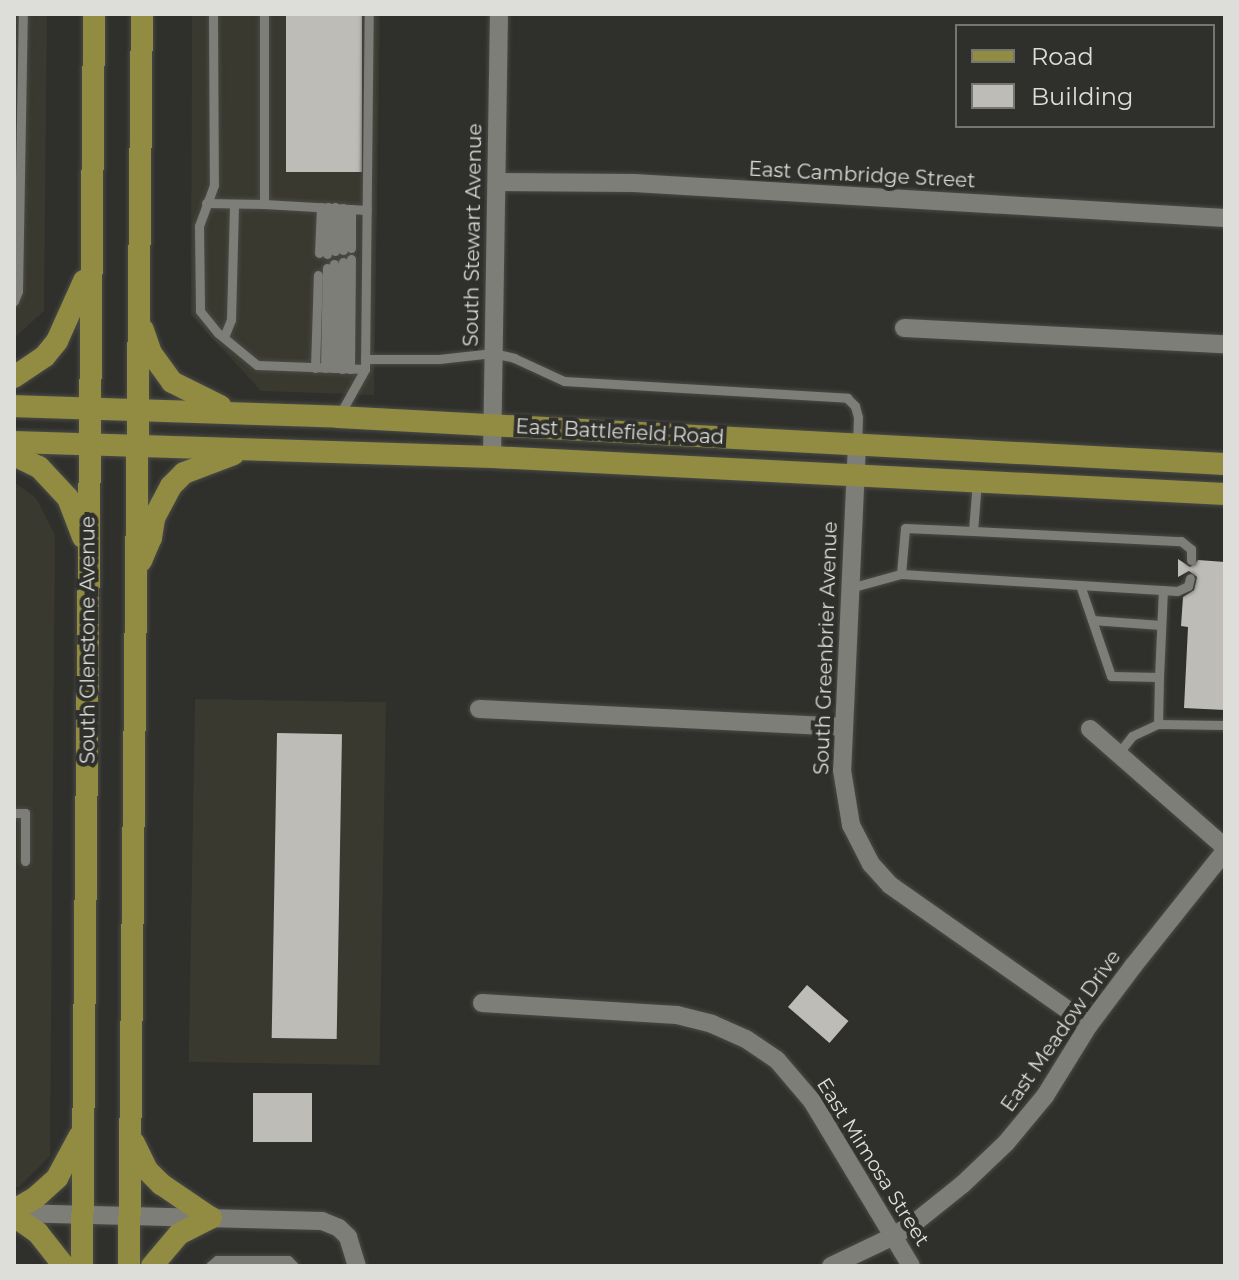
<!DOCTYPE html>
<style>
body{margin:0}
#map{position:relative;width:1239px;height:1280px;overflow:hidden;background:#2f2f2b;font-family:Montserrat,sans-serif}
div>[style]{position:absolute}
[style*='--x']{left:calc(var(--x)*1px);top:calc(var(--y)*1px);width:calc(var(--w)*1px);rotate:calc(var(--a)*1deg)}
.built>*{inset:0;background:#3a392f;transform-origin:0 0}
.building>*{inset:0;background:#bdbcb7;transform-origin:0 0}
.roads{filter:drop-shadow(0 0 2px #4a4a47) drop-shadow(0 0 2px #4a4a47)}
.service>*{height:9px;margin:-4.5px;padding:0 4.5px;transform-origin:4.5px;border-radius:4.5px;background:#7e7e79}
.minor>*{height:18px;margin:-9px;padding:0 9px;transform-origin:9px;border-radius:9px;background:#7e7e79}
.primary>*{height:22px;margin:-11px;padding:0 11px;transform-origin:11px;border-radius:11px;background:#918c41}
span{translate:-50% -50%;white-space:nowrap;text-align:center;line-height:1.15;-webkit-text-stroke:8px #2f2f2b;paint-order:stroke}
.street-label{font-size:20px;color:#ddddda}
.frame{position:absolute;inset:0;border:16px solid #ddddda;pointer-events:none}
.legend{position:absolute;left:955px;top:24px;width:260px;height:104px;box-sizing:border-box;background:#2f2f2b;border:2px solid #757571;margin:0;padding:10px 14px;list-style:none;font-size:24px;color:#ddddda}
.legend li{display:flex;align-items:center;gap:16px;height:40px}
.legend b{width:40px;border:2px solid #757571}
</style>
<div id="map">
<div class="built">
<div style="clip-path:polygon(14px 14px,47px 14px,44px 311px,14px 338px)"></div>
<div style="clip-path:polygon(192px 14px,380px 14px,374px 395px,261px 391px,191px 315px)"></div>
<div style="clip-path:polygon(14px 482px,36px 498px,55px 535px,50px 1156px,19px 1187px,14px 1187px)"></div>
<div style="left:195px;top:699px;width:191px;height:363px;rotate:1deg"></div>
</div>
<div class="building">
<div style="left:286px;top:14px;width:76px;height:158px"></div>
<div style="clip-path:polygon(1178px 559px,1190px 567px,1198px 560px,1225px 562px,1225px 710px,1184px 708px,1188px 627px,1181px 626px,1183px 597px,1194px 590px,1197px 577px,1189px 571px,1178px 577px)"></div>
<div style="left:277px;top:733px;width:65px;height:305px;rotate:1deg"></div>
<div style="left:807px;top:985px;width:55px;height:29px;rotate:41deg"></div>
<div style="left:253px;top:1093px;width:59px;height:49px"></div>
</div>
<div class="roads">
<div class="service">
<div style="--x:213;--y:14;--w:171;--a:89.7"></div>
<div style="--x:214;--y:185;--w:44;--a:110.1"></div>
<div style="--x:199;--y:226;--w:85;--a:89.3"></div>
<div style="--x:200;--y:311;--w:28;--a:51"></div>
<div style="--x:218;--y:333;--w:50;--a:39.4"></div>
<div style="--x:257;--y:365;--w:108;--a:2.1"></div>
<div style="--x:206;--y:203;--w:58;--a:1"></div>
<div style="--x:264;--y:204;--w:190;--a:-90"></div>
<div style="--x:264;--y:204;--w:103;--a:3.3"></div>
<div style="--x:351;--y:248;--w:39;--a:-90"></div>
<div style="--x:343;--y:250;--w:42;--a:-90"></div>
<div style="--x:335;--y:251;--w:44;--a:-90"></div>
<div style="--x:319;--y:253;--w:46;--a:-87.5"></div>
<div style="--x:327;--y:254;--w:47;--a:-88.8"></div>
<div style="--x:14;--y:301;--w:11;--a:-68"></div>
<div style="--x:18;--y:291;--w:277;--a:-89"></div>
<div style="--x:224;--y:337;--w:18;--a:-68"></div>
<div style="--x:231;--y:320;--w:116;--a:-88.5"></div>
<div style="--x:365;--y:359;--w:74;--a:0"></div>
<div style="--x:439;--y:359;--w:54;--a:-6.3"></div>
<div style="--x:493;--y:353;--w:22;--a:13"></div>
<div style="--x:514;--y:358;--w:55;--a:24.7"></div>
<div style="--x:564;--y:381;--w:284;--a:3.4"></div>
<div style="--x:847;--y:398;--w:11;--a:45"></div>
<div style="--x:855;--y:406;--w:11;--a:75"></div>
<div style="--x:858;--y:417;--w:27;--a:92"></div>
<div style="--x:315;--y:368;--w:93;--a:-88.2"></div>
<div style="--x:325;--y:368;--w:100;--a:-88.9"></div>
<div style="--x:334;--y:368;--w:104;--a:-90"></div>
<div style="--x:342;--y:369;--w:107;--a:-89.5"></div>
<div style="--x:350;--y:369;--w:110;--a:-89.5"></div>
<div style="--x:340;--y:414;--w:51;--a:-60.9"></div>
<div style="--x:365;--y:369;--w:355;--a:-89.4"></div>
<div style="--x:973;--y:531;--w:208;--a:2.8"></div>
<div style="--x:1181;--y:541;--w:13;--a:39"></div>
<div style="--x:1191;--y:549;--w:11;--a:90"></div>
<div style="--x:901;--y:574;--w:277;--a:3.5"></div>
<div style="--x:1177;--y:591;--w:12;--a:-24"></div>
<div style="--x:1188;--y:586;--w:8;--a:-76"></div>
<div style="--x:1080;--y:585;--w:96;--a:71.2"></div>
<div style="--x:1111;--y:676;--w:48;--a:1.2"></div>
<div style="--x:1159;--y:677;--w:87;--a:-87.4"></div>
<div style="--x:850;--y:588;--w:53;--a:-15.4"></div>
<div style="--x:901;--y:574;--w:46;--a:-85"></div>
<div style="--x:905;--y:528;--w:68;--a:2.5"></div>
<div style="--x:973;--y:531;--w:50;--a:-85.4"></div>
<div style="--x:1092;--y:620;--w:69;--a:4.1"></div>
<div style="--x:1159;--y:677;--w:47;--a:91.2"></div>
<div style="--x:1158;--y:724;--w:67;--a:0.9"></div>
<div style="--x:1118;--y:754;--w:23;--a:-52"></div>
<div style="--x:1132;--y:736;--w:29;--a:-25"></div>
<div style="--x:14;--y:813;--w:11;--a:0"></div>
<div style="--x:25;--y:813;--w:48;--a:90"></div>
<div style="--x:210;--y:1266;--w:9;--a:-41"></div>
<div style="--x:217;--y:1260;--w:71;--a:0"></div>
<div style="--x:288;--y:1260;--w:8;--a:45"></div>
</div>
<div class="minor">
<div style="--x:497;--y:182;--w:137;--a:0.4"></div>
<div style="--x:634;--y:183;--w:592;--a:3.39"></div>
<div style="--x:904;--y:328;--w:321;--a:2.9"></div>
<div style="--x:857;--y:444;--w:326;--a:92.6"></div>
<div style="--x:842;--y:770;--w:56;--a:80.7"></div>
<div style="--x:851;--y:825;--w:44;--a:62.9"></div>
<div style="--x:871;--y:864;--w:28;--a:48"></div>
<div style="--x:890;--y:885;--w:243;--a:35.1"></div>
<div style="--x:492;--y:457;--w:443;--a:-89.1"></div>
<div style="--x:479;--y:709;--w:364;--a:2.8"></div>
<div style="--x:1090;--y:729;--w:179;--a:41.2"></div>
<div style="--x:482;--y:1003;--w:195;--a:3.5"></div>
<div style="--x:677;--y:1015;--w:36;--a:14"></div>
<div style="--x:712;--y:1024;--w:37;--a:24"></div>
<div style="--x:746;--y:1039;--w:37;--a:34"></div>
<div style="--x:777;--y:1060;--w:54;--a:49.5"></div>
<div style="--x:812;--y:1101;--w:192;--a:59"></div>
<div style="--x:14;--y:1213;--w:308;--a:1.5"></div>
<div style="--x:322;--y:1221;--w:18;--a:22"></div>
<div style="--x:339;--y:1228;--w:13;--a:45"></div>
<div style="--x:348;--y:1237;--w:30;--a:73"></div>
<div style="--x:831;--y:1266;--w:70;--a:-25.5"></div>
<div style="--x:894;--y:1236;--w:29;--a:-34"></div>
<div style="--x:918;--y:1220;--w:58;--a:-38.7"></div>
<div style="--x:963;--y:1184;--w:59;--a:-43.6"></div>
<div style="--x:1006;--y:1143;--w:61;--a:-50.3"></div>
<div style="--x:1045;--y:1096;--w:84;--a:-58.2"></div>
<div style="--x:1089;--y:1025;--w:75;--a:-53.1"></div>
<div style="--x:1134;--y:965;--w:146;--a:-51.4"></div>
</div>
<div class="primary">
<div style="--x:143;--y:330;--w:24;--a:71"></div>
<div style="--x:151;--y:353;--w:36;--a:54"></div>
<div style="--x:172;--y:382;--w:54;--a:26.6"></div>
<div style="--x:14;--y:377;--w:37;--a:-34"></div>
<div style="--x:45;--y:356;--w:19;--a:-51"></div>
<div style="--x:57;--y:341;--w:66;--a:-65.8"></div>
<div style="--x:14;--y:406;--w:324;--a:1.9"></div>
<div style="--x:338;--y:417;--w:888;--a:3.03"></div>
<div style="--x:14;--y:442;--w:478;--a:1.8"></div>
<div style="--x:492;--y:457;--w:734;--a:2.89"></div>
<div style="--x:14;--y:455;--w:28;--a:26"></div>
<div style="--x:39;--y:467;--w:42;--a:46.9"></div>
<div style="--x:68;--y:498;--w:42;--a:69"></div>
<div style="--x:141;--y:561;--w:25;--a:-67"></div>
<div style="--x:151;--y:538;--w:20;--a:-81"></div>
<div style="--x:154;--y:518;--w:36;--a:-62"></div>
<div style="--x:171;--y:486;--w:18;--a:-45"></div>
<div style="--x:184;--y:473;--w:53;--a:-20.8"></div>
<div style="--x:134;--y:1143;--w:30;--a:64"></div>
<div style="--x:147;--y:1170;--w:20;--a:45"></div>
<div style="--x:161;--y:1184;--w:60;--a:34.2"></div>
<div style="--x:14;--y:1210;--w:24;--a:-30"></div>
<div style="--x:35;--y:1198;--w:30;--a:-42"></div>
<div style="--x:57;--y:1178;--w:47;--a:-61.8"></div>
<div style="--x:14;--y:1216;--w:29;--a:35"></div>
<div style="--x:38;--y:1233;--w:42;--a:51.8"></div>
<div style="--x:82;--y:1266;--w:1252;--a:-89.45"></div>
<div style="--x:129;--y:1266;--w:1252;--a:-89.41"></div>
<div style="--x:152;--y:1266;--w:42;--a:-49.8"></div>
<div style="--x:179;--y:1234;--w:36;--a:-27"></div>
</div>
</div>
<div class="street-label">
<span style="left:862px;top:175px;rotate:3deg">East Cambridge Street</span>
<span style="left:473px;top:235px;rotate:-89deg">South Stewart Avenue</span>
<span style="left:620px;top:432px;rotate:3deg">East Battlefield Road</span>
<span style="left:88px;top:640px;rotate:-90deg">South Glenstone Avenue</span>
<span style="left:826px;top:648px;rotate:-88deg">South Greenbrier Avenue</span>
<span style="left:1061px;top:1031px;rotate:-55deg">East Meadow Drive</span>
<span style="left:873px;top:1162px;rotate:58deg">East Mimosa Street</span>
</div>
<div class="frame"></div>
<ul class="legend">
<li><b style="height:10px;background:#918c41"></b>Road</li>
<li><b style="height:22px;background:#bdbcb7"></b>Building</li>
</ul>
</div>
